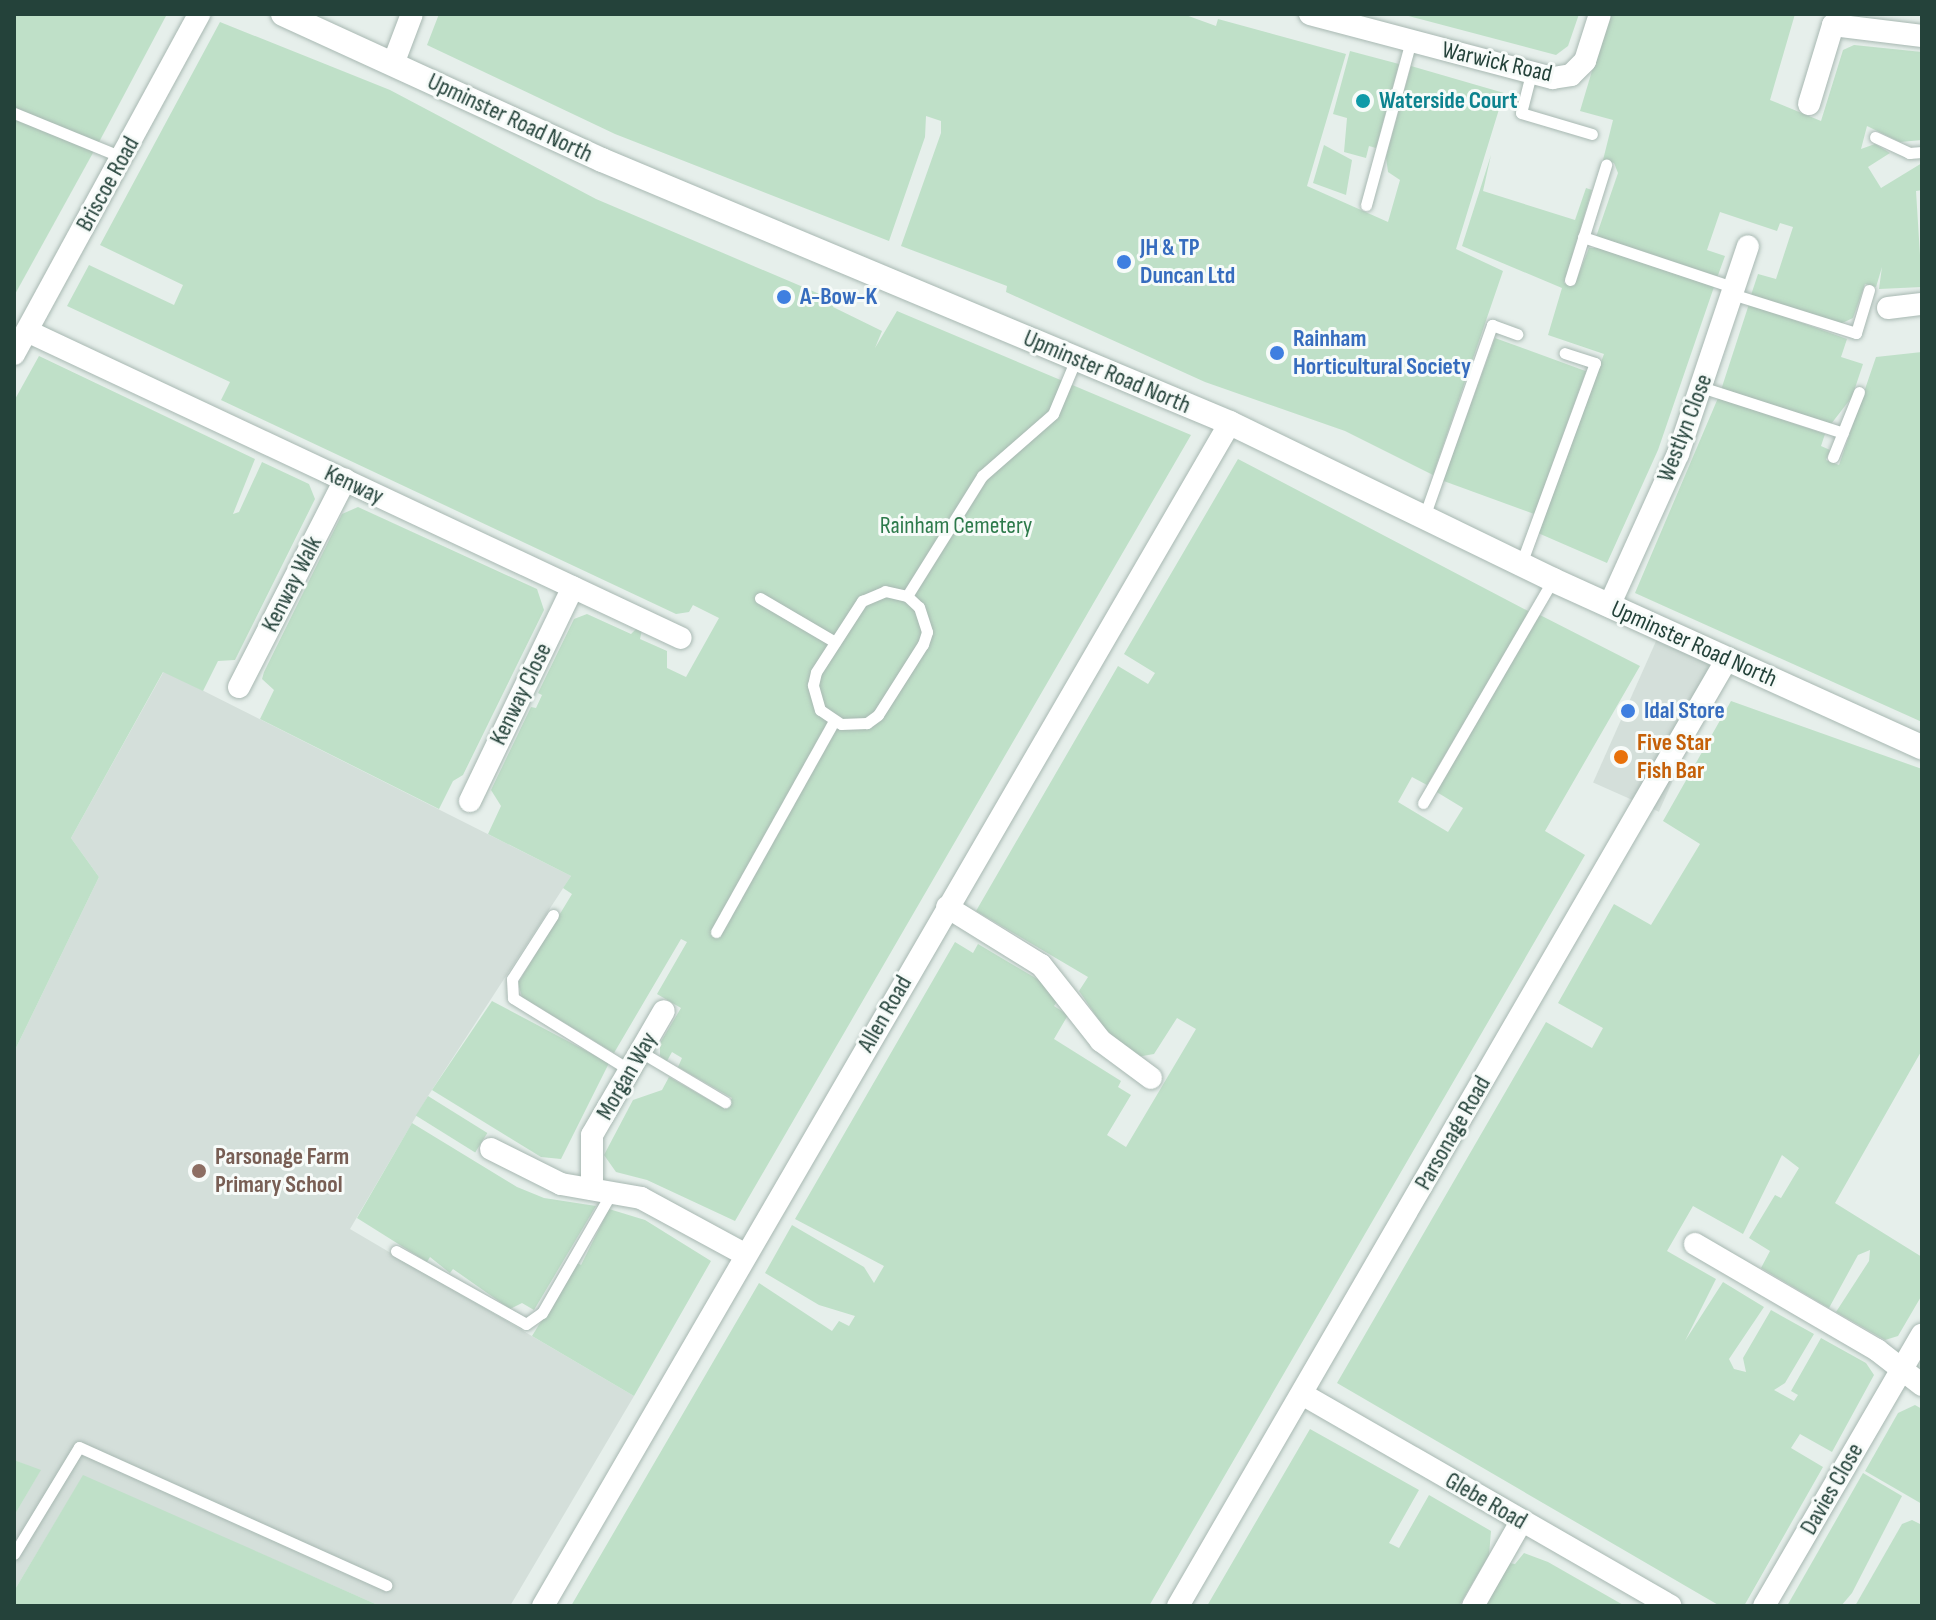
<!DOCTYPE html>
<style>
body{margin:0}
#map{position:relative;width:1936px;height:1620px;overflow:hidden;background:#e6efeb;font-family:"Sofia Sans Condensed",sans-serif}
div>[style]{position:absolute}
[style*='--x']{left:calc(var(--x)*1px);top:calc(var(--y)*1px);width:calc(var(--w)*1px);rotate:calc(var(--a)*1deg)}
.built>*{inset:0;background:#d4dfda;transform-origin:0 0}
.green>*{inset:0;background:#bfe0c8;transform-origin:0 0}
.roads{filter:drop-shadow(0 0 2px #a8b8b2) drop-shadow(0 0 2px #a8b8b2)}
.service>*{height:11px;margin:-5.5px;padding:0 5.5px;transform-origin:5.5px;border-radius:5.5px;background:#fff}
.minor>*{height:22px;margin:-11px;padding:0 11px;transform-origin:11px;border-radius:11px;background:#fff}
.tertiary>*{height:24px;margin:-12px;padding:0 12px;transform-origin:12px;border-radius:12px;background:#fff}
.dots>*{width:22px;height:22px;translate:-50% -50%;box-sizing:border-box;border:4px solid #f7fbf9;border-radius:50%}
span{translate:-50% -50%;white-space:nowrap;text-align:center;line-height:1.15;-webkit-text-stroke:6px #f7fbf9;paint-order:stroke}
.street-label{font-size:24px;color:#24423a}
.culture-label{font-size:24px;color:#0d838f;font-weight:700}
.left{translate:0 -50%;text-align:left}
.shop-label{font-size:24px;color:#366cbe;font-weight:700}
.park-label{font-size:24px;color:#2d7a4b}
.food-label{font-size:24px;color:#c56008;font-weight:700}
.education-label{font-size:24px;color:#785e54;font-weight:700}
.frame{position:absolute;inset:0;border:16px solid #24423a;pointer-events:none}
</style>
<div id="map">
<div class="built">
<div style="left:1661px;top:630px;width:72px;height:167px;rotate:24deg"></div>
<div style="clip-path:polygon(164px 671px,571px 876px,428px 1096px,350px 1229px,634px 1396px,510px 1606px,380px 1606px,83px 1476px,14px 1591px,14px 1516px,40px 1471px,14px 1460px,14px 1052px,99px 877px,71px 838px)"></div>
</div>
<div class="green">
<div style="clip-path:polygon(14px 14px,167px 14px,98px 144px,14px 109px)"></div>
<div style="clip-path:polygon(439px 14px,1183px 14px,1216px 26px,1218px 19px,1346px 54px,1307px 186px,1388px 222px,1400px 180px,1388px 172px,1386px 157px,1411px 66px,1504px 93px,1456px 249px,1503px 271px,1433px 475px,1345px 431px,1205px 382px,1006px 292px,1007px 286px,901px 246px,941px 133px,941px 121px,926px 116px,925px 137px,889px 241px,615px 134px,427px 45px)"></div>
<div style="clip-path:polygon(1401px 14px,1579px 14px,1568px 46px,1556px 55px)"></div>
<div style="clip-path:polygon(1609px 14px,1795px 14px,1770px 100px,1821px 121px,1843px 50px,1854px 45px,1922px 52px,1922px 140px,1900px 142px,1867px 126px,1861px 149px,1875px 144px,1890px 153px,1868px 167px,1881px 188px,1922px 163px,1922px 190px,1916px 191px,1922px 287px,1879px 289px,1882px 267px,1876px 287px,1865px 284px,1853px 318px,1840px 324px,1751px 295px,1758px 274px,1776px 279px,1793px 227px,1780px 223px,1777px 231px,1720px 212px,1707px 250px,1725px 256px,1717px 278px,1596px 237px,1618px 173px,1614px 163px,1603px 160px,1613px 120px,1580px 111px)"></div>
<div style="clip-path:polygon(220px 22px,390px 90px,596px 199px,836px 301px,833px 307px,882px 331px,875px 348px,897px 311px,1191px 435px,735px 1221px,647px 1180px,616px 1172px,604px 1155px,633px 1100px,662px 1090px,669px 1077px,725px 1109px,732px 1098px,678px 1067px,682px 1058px,672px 1052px,667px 1061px,660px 1056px,660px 1043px,681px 1008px,657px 994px,687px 942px,681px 939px,614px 1053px,522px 997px,518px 983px,572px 894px,563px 888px,571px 876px,488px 834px,501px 806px,491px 790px,531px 707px,536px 708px,542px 695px,538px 693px,574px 619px,587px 614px,631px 634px,644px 621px,640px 639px,667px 651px,667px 668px,686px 677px,719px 618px,693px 605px,689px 612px,676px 614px,221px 400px,230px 382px,67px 306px,89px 265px,174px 305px,183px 285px,100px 245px)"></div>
<div style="clip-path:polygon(1350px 51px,1399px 64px,1376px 148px,1369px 146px,1366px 158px,1344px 152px,1347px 118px,1333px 114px)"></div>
<div style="clip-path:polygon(14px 117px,94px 151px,14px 296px)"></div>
<div style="clip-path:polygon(1324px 145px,1352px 160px,1346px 195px,1313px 183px)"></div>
<div style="clip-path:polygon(1491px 155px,1483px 191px,1575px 220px,1586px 188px,1592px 190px,1564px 283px,1574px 286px,1589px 248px,1602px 248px,1715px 284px,1658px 450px,1607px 563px,1538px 533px,1604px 354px,1548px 335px,1562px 288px,1462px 246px)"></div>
<div style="clip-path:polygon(1749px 304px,1847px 339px,1841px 357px,1863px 364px,1852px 397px,1831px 424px,1721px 390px)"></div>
<div style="left:1495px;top:338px;width:97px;height:152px;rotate:20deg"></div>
<div style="clip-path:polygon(1922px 352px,1922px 722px,1635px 593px,1718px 398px,1825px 434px,1821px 446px,1830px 450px,1826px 460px,1839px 465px,1876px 357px)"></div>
<div style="clip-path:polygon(39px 356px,255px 459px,233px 514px,239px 512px,262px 462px,309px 484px,315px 499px,235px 660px,218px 661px,203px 691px,163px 672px,71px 838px,99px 877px,14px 1052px,14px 401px)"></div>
<div style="clip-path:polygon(1238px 459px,1530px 612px,1427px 785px,1412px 777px,1398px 802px,1448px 832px,1463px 808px,1435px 791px,1538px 614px,1640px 666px,1545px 831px,1585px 855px,1149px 1606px,571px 1606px,759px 1283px,832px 1331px,839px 1321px,849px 1326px,855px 1316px,819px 1305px,765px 1273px,792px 1225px,864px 1267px,874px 1283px,884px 1266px,795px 1219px,955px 942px,973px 953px,978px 944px,1044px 983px,1058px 1000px,1054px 1006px,1068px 1015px,1054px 1039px,1121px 1081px,1118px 1087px,1131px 1095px,1107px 1135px,1126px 1147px,1196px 1029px,1177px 1018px,1154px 1054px,1137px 1057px,1112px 1039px,1079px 991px,1088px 977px,976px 911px,1118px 666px,1148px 684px,1155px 673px,1124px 654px)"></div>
<div style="clip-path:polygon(358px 507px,537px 589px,544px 610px,463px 775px,453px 781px,439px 809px,260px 719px,274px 690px,262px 679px,264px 672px,342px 514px)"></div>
<div style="clip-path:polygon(1731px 701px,1922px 769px,1922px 1050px,1835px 1203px,1922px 1257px,1922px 1295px,1898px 1336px,1885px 1340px,1836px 1312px,1869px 1261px,1870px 1250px,1858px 1255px,1829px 1308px,1761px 1268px,1770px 1251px,1749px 1238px,1775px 1195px,1781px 1198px,1799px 1168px,1782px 1155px,1743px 1234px,1693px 1206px,1667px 1251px,1716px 1279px,1685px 1341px,1723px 1282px,1764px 1307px,1729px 1359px,1734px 1369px,1746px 1372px,1743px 1358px,1771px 1310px,1814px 1334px,1785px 1383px,1774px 1390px,1794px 1401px,1798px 1395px,1791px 1391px,1821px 1338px,1866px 1363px,1874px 1375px,1832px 1452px,1800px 1434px,1791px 1448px,1823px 1467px,1744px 1606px,1720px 1606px,1337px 1383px,1546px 1022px,1592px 1048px,1603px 1028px,1558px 1003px,1614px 904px,1651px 925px,1700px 844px,1663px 821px)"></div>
<div style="clip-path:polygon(492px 1001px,609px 1063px,561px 1159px,541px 1157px,432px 1090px)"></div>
<div style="left:428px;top:1096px;width:70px;height:23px;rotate:32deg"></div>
<div style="clip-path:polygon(412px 1123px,517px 1187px,544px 1198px,596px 1206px,534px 1310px,522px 1303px,510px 1309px,453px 1269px,450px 1273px,430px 1257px,427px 1262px,357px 1218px)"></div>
<div style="clip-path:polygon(609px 1209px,645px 1220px,711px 1261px,634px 1396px,532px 1336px,577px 1263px,581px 1265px)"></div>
<div style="clip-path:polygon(1915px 1405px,1922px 1409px,1922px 1504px,1865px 1471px,1898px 1413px)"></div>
<div style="clip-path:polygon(1310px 1429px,1419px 1490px,1389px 1543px,1399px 1548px,1429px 1495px,1491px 1531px,1489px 1555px,1459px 1606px,1207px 1606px)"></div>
<div style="clip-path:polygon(14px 1460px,41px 1470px,14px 1516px)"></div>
<div style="clip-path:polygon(1863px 1473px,1902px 1496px,1852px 1593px,1841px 1606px,1787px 1606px)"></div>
<div style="clip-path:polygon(83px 1475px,283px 1563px,380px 1606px,14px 1606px,14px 1591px)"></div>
<div style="clip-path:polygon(1912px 1520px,1922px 1525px,1922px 1606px,1855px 1606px,1902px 1524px)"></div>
<div style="clip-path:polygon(1524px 1553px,1548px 1562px,1625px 1606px,1486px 1606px,1509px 1563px,1515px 1564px)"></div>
</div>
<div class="roads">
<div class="service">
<div style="--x:1531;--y:74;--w:40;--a:104.4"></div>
<div style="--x:1521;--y:113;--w:74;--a:16.5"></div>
<div style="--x:14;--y:113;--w:117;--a:22.2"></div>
<div style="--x:1875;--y:137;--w:38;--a:25"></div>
<div style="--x:1909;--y:153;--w:13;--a:-4"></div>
<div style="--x:1366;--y:205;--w:170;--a:-74.7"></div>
<div style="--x:1583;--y:237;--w:160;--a:18.5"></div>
<div style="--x:1570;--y:280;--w:121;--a:-72.6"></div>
<div style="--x:1732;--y:294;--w:130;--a:17.5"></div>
<div style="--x:1856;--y:333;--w:45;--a:-73.2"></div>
<div style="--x:1701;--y:387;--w:149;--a:17.9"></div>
<div style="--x:1833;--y:457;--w:70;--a:-68.2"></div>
<div style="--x:1424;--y:517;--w:204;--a:-70.5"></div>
<div style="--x:1492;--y:325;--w:27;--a:20"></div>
<div style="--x:1521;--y:564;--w:214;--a:-69.8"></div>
<div style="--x:1595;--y:363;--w:32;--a:-162"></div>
<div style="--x:885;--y:591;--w:23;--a:13"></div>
<div style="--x:907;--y:596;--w:16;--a:43"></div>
<div style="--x:919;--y:607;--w:26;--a:72"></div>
<div style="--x:927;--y:632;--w:13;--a:108"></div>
<div style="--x:923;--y:644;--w:84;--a:122.4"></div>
<div style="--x:878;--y:715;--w:14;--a:144"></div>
<div style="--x:867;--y:723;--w:26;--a:178"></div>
<div style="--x:841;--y:724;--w:25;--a:-146"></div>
<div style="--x:820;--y:710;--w:26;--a:-106"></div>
<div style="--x:813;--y:685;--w:13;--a:-77"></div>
<div style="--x:816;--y:672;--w:85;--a:-57.1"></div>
<div style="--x:862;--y:601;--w:25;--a:-23"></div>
<div style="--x:907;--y:596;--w:142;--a:-58"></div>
<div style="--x:982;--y:476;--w:94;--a:-41.1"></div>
<div style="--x:1053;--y:414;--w:60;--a:-67.3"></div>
<div style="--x:760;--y:598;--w:87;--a:30.4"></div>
<div style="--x:1423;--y:803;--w:258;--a:-59.8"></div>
<div style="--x:553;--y:915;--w:76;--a:122.6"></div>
<div style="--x:512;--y:979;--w:19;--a:87"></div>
<div style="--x:513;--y:998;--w:139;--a:31.7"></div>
<div style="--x:716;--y:932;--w:242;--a:-60.8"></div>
<div style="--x:641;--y:1052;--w:98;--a:30.8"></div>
<div style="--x:396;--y:1251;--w:149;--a:29.3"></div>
<div style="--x:526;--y:1324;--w:19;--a:-35"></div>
<div style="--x:542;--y:1313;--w:140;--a:-60"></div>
<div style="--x:14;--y:1554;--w:125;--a:-58.7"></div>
<div style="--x:79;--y:1447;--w:337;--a:24.2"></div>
</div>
<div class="minor">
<div style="--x:1310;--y:14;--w:251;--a:14.8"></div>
<div style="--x:1553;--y:78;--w:18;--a:-9"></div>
<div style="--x:1571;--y:75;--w:20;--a:-45"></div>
<div style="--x:1585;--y:61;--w:49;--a:-72.3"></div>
<div style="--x:393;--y:64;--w:53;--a:-69.2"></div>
<div style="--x:1809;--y:104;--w:83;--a:-73.1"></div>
<div style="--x:1833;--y:25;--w:90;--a:7"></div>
<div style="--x:1888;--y:308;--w:34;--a:-7"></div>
<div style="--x:27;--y:331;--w:722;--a:25.15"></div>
<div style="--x:14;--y:354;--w:387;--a:-61.4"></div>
<div style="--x:1609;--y:606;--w:167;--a:-65.6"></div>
<div style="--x:1678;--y:454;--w:219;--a:-71.4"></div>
<div style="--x:239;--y:687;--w:233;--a:-62.9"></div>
<div style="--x:470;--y:801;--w:237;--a:-64.3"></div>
<div style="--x:947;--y:907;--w:110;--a:31.7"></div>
<div style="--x:1041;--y:965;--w:97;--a:51.7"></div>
<div style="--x:1101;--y:1041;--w:62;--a:36.5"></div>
<div style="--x:491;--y:1149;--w:78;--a:26.6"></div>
<div style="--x:561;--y:1184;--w:81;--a:9.9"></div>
<div style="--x:641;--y:1198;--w:119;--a:28.5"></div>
<div style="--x:592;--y:1189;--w:54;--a:-90"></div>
<div style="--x:592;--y:1135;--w:143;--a:-59.9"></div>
<div style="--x:1695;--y:1244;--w:211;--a:30.2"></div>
<div style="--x:1877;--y:1350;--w:57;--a:37.9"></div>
<div style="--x:1302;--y:1394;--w:425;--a:29.9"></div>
<div style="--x:543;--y:1606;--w:1368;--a:-59.86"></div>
<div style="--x:1178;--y:1606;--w:1095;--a:-59.9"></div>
<div style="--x:1473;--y:1606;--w:97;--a:-60.3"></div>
<div style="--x:1764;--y:1606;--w:314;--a:-59.8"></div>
</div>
<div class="tertiary">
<div style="--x:283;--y:14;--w:351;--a:24.6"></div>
<div style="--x:602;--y:160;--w:681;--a:22.72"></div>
<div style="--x:1230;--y:423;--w:359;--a:25.9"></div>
<div style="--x:1553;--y:580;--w:405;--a:24.4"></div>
</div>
</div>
<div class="dots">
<div style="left:1363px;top:101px;background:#0f9aa8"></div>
<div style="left:1124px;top:262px;background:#3f7fe0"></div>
<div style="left:784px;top:297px;background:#3f7fe0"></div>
<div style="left:1277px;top:353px;background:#3f7fe0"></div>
<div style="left:1628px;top:711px;background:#3f7fe0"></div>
<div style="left:1621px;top:757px;background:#e8710a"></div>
<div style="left:199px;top:1171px;background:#8d6e63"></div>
</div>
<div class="street-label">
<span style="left:1497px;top:62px;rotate:13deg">Warwick Road</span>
<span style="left:510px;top:118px;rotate:25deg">Upminster Road North</span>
<span style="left:108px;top:184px;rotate:-61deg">Briscoe Road</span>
<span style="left:1107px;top:372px;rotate:23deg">Upminster Road North</span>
<span style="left:1685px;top:428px;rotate:-69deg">Westlyn Close</span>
<span style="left:354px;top:485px;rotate:25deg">Kenway</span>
<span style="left:292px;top:584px;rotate:-63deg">Kenway Walk</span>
<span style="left:1694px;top:644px;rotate:24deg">Upminster Road North</span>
<span style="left:521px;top:694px;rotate:-64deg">Kenway Close</span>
<span style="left:885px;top:1014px;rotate:-60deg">Allen Road</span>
<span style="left:627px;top:1076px;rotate:-60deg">Morgan Way</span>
<span style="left:1453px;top:1133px;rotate:-60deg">Parsonage Road</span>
<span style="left:1832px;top:1489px;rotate:-60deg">Davies Close</span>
<span style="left:1486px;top:1501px;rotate:30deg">Glebe Road</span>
</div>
<div class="culture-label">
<span class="left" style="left:1379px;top:101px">Waterside Court</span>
</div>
<div class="shop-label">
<span class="left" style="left:1140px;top:262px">JH &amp; TP<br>Duncan Ltd</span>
<span class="left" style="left:800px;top:297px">A-Bow-K</span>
<span class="left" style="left:1293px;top:353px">Rainham<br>Horticultural Society</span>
<span class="left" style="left:1644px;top:711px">Idal Store</span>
</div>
<div class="park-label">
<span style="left:956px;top:526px">Rainham Cemetery</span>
</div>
<div class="food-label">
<span class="left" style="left:1637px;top:757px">Five Star<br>Fish Bar</span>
</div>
<div class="education-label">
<span class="left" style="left:215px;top:1171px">Parsonage Farm<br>Primary School</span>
</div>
<div class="frame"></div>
</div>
